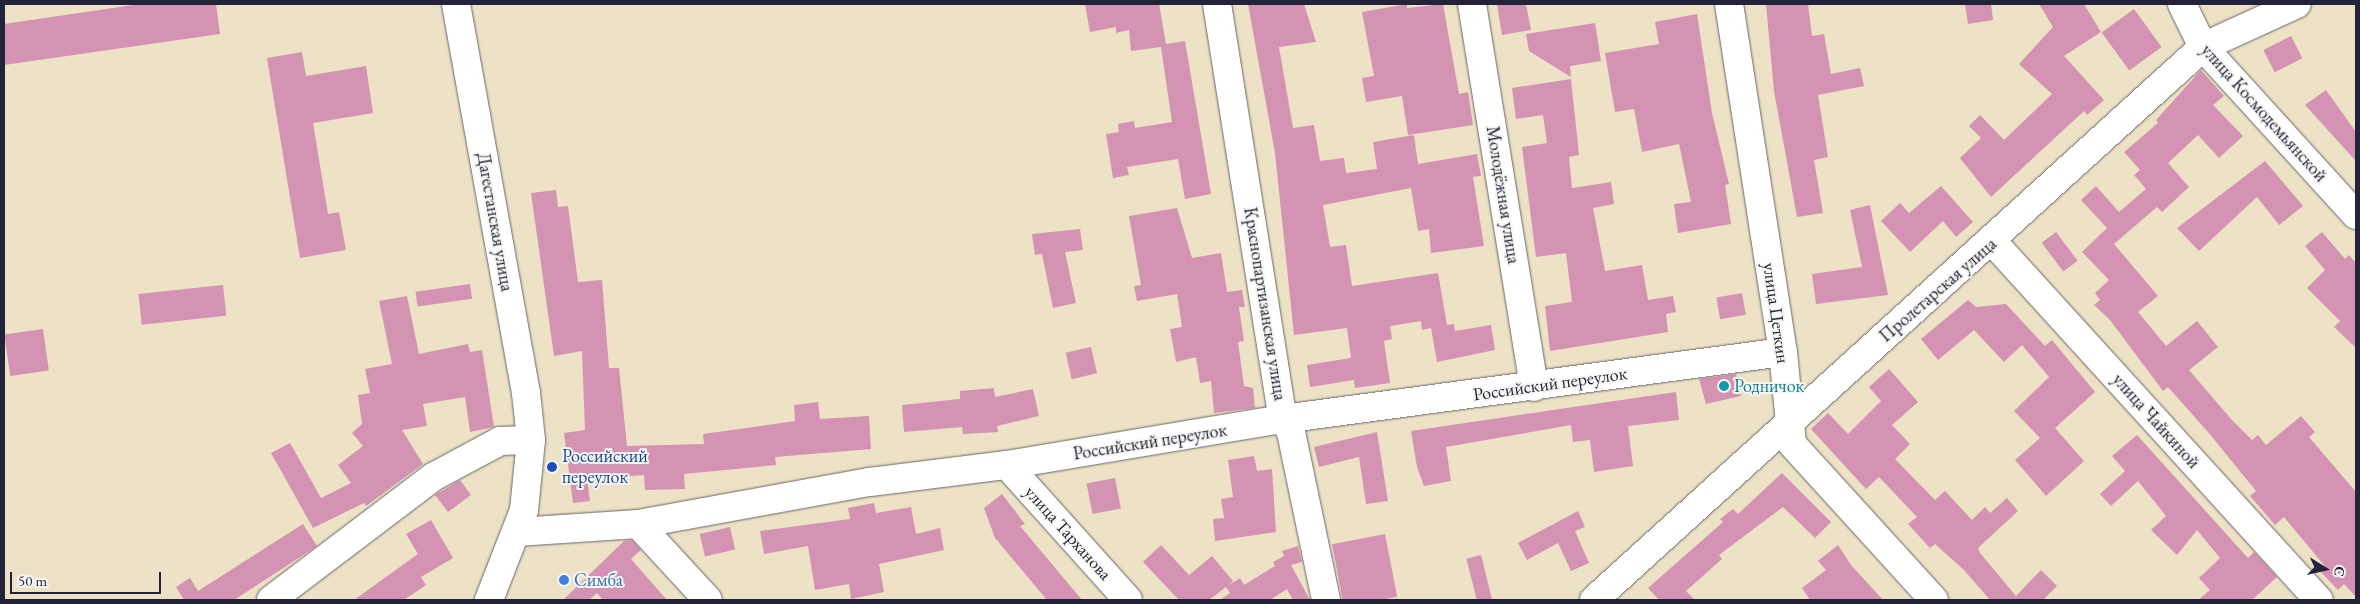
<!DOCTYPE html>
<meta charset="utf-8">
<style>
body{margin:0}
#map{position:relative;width:2360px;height:604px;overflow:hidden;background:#ede2c5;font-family:"EB Garamond",serif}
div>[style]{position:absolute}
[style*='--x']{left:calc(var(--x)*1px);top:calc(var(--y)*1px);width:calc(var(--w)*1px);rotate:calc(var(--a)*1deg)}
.building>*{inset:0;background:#d493b3;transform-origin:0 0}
.roads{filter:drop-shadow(0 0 1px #69656b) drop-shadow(0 0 1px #69656b)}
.minor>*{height:28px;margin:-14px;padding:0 14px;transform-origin:14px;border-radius:14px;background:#fff}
.dots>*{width:14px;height:14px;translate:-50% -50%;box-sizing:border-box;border:2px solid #f6f6f2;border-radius:50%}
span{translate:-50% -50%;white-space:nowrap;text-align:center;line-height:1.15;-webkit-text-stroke:4px #f6f6f2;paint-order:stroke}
.street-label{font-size:18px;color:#22223b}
.culture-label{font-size:18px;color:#0d838f}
.left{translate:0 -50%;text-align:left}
.transit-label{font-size:18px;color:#164399}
.shop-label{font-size:18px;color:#366cbe}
.frame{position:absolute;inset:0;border:5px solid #22223b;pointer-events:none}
.north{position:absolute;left:2300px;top:544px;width:50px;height:50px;-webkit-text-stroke:4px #f6f6f2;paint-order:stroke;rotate:100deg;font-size:14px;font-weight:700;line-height:20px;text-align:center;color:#22223b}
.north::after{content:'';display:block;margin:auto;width:18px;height:22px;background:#22223b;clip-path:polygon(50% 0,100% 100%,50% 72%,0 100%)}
.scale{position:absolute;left:10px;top:572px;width:151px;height:22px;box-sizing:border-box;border:2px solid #22223b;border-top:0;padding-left:6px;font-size:15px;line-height:18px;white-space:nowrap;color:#22223b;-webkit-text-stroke:4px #f6f6f2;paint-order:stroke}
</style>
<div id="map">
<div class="building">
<div style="clip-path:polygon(140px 4px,216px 4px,220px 34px,4px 65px,4px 24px)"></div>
<div style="clip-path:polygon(1085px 4px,1159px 4px,1166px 44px,1185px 41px,1211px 194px,1185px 199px,1178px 159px,1127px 167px,1129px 175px,1113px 178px,1106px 134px,1119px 132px,1118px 124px,1134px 121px,1135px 128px,1172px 122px,1161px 47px,1131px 51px,1129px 30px,1116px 33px,1116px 27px,1090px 32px)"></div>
<div style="clip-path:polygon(1248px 4px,1304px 4px,1316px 42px,1279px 47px,1293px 128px,1314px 125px,1320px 161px,1344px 158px,1346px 173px,1377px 169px,1373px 142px,1414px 135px,1418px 164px,1477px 154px,1481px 176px,1473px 177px,1484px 246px,1431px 253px,1429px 229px,1418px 231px,1411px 188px,1323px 205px,1330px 247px,1346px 245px,1352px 286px,1438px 273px,1447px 325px,1454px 324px,1455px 331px,1491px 325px,1495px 350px,1437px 362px,1431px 328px,1422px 330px,1421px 321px,1390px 326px,1392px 339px,1384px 341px,1390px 383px,1355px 388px,1354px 380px,1310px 387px,1307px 365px,1351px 358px,1347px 328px,1294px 335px,1275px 153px)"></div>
<div style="clip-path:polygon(1407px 4px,1407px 8px,1443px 4px,1459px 94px,1468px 92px,1473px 125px,1408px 135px,1402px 96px,1366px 102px,1362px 78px,1374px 76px,1362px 12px)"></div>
<div style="clip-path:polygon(1497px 4px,1526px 4px,1531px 30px,1502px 35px)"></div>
<div style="clip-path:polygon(1766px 4px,1808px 4px,1812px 36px,1824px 34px,1831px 74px,1860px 68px,1864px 86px,1818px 95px,1828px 157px,1814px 160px,1823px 213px,1797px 217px,1774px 91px)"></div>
<div style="clip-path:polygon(1965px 4px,1991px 4px,1993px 20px,1968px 24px)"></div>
<div style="clip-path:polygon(2039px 4px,2084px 4px,2101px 32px,2064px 56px,2104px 100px,2087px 115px,2084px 111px,1991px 197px,1960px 158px,1981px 138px,1969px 126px,1980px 115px,2004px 140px,2052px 94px,2019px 64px,2053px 27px)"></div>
<div style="left:2134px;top:9px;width:47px;height:40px;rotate:54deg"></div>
<div style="clip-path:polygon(1697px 14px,1712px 113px,1729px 184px,1725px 185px,1731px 224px,1678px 233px,1674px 204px,1691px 202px,1679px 144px,1642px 152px,1634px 109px,1615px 112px,1605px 53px,1659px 44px,1655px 22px)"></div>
<div style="clip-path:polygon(1595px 23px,1601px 61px,1570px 66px,1571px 77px,1529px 51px,1526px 34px)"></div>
<div style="left:2291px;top:36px;width:25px;height:31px;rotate:63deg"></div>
<div style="clip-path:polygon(302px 52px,306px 76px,366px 66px,373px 113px,313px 123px,328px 214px,339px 212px,346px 250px,300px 258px,267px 58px)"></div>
<div style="clip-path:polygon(2201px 70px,2224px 96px,2213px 105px,2243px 136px,2219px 158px,2198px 135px,2168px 163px,2189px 187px,2162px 212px,2157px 207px,2114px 244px,2158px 296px,2138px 312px,2166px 346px,2197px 321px,2218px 347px,2189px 370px,2231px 419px,2252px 440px,2258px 435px,2266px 445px,2301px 416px,2315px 432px,2309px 437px,2356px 492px,2356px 597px,2344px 584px,2338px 590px,2319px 570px,2324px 565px,2284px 517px,2275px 525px,2250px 496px,2256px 491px,2208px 432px,2168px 387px,2163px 391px,2110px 320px,2094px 305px,2100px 300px,2095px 293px,2109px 280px,2082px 252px,2107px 228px,2081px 200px,2096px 186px,2119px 212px,2146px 189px,2134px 175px,2140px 170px,2124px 152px,2158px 123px,2156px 120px)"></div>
<div style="clip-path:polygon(1571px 79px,1579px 155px,1569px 157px,1572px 188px,1611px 182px,1614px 204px,1593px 208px,1605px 271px,1642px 265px,1648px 300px,1673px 296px,1676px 312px,1666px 314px,1668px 332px,1550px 351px,1545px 306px,1572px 302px,1566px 253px,1536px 257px,1522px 147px,1547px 143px,1543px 115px,1516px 119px,1512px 88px)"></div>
<div style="clip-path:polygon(2326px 90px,2356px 132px,2356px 161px,2305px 105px)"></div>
<div style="clip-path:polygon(2265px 161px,2303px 206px,2279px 225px,2257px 197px,2199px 251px,2177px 228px)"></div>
<div style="clip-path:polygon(1941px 186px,1973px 222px,1956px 237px,1943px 221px,1910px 252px,1881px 221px,1900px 203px,1909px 213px)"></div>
<div style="clip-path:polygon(556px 190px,558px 207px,568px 206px,578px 282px,602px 280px,609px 368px,619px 368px,627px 446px,704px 444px,703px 434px,795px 421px,794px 405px,818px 402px,820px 419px,869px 416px,871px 449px,775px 457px,776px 465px,684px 474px,685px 489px,645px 490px,644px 475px,587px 479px,590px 501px,573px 503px,564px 433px,585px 430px,582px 351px,554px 356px,531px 193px)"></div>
<div style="clip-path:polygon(1870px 205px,1888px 295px,1816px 304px,1812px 274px,1862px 267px,1850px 210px)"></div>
<div style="clip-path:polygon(1177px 208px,1192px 258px,1221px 253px,1227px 292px,1242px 290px,1245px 307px,1239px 307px,1244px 341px,1238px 342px,1244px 386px,1253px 388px,1255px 408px,1214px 413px,1211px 381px,1200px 383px,1196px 357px,1176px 362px,1170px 329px,1182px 327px,1177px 294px,1137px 301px,1134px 286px,1141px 285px,1129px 216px)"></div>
<div style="clip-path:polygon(1080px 229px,1083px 250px,1065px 252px,1076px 303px,1053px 308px,1042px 254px,1035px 255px,1032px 234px)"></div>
<div style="left:2056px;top:232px;width:36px;height:18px;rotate:53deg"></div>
<div style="clip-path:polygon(2322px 232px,2345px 259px,2349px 255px,2356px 263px,2356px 348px,2334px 327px,2340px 321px,2307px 288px,2325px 270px,2305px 246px)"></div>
<div style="left:470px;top:284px;width:15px;height:55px;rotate:82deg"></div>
<div style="left:223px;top:285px;width:31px;height:85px;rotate:84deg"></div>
<div style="left:1742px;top:293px;width:22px;height:26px;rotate:80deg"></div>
<div style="clip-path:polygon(407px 296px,419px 354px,468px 344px,470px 352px,482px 350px,494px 427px,470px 432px,465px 397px,423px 404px,427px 426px,402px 430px,423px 464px,366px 506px,364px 503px,313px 528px,271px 453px,290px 443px,321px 498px,351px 483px,338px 465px,363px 446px,352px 433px,362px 424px,358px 395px,370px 393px,365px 369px,392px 364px,379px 301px)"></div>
<div style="clip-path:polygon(1968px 300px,1976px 307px,2006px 304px,2045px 346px,2052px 340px,2095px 392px,2055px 428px,2084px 461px,2046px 496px,2015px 460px,2040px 438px,2014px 411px,2049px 377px,2022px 345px,2004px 362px,1974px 330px,1938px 360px,1921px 339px)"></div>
<div style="left:43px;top:329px;width:42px;height:39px;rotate:82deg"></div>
<div style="left:1091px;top:347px;width:27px;height:26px;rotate:77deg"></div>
<div style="clip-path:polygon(1889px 369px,1918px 402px,1892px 425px,1910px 444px,1895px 459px,1935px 500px,1945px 491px,1972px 520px,1985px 507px,1990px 513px,2007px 498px,2018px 511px,1978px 548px,1980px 553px,2016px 596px,2041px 570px,2057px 586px,2043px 600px,1990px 600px,1964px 570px,1935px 544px,1930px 548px,1908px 524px,1917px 517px,1879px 477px,1866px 489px,1811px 429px,1828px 413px,1848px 434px,1881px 401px,1869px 387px)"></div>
<div style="clip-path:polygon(1736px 374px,1741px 396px,1706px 404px,1699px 379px)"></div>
<div style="clip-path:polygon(994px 388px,995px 397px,1033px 389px,1039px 416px,997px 426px,998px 432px,963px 434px,962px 427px,904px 432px,902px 405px,960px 399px,960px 391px)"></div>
<div style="clip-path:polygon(1676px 392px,1679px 420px,1628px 426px,1633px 466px,1594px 472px,1590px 440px,1573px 442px,1571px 425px,1446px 447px,1451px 481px,1424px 486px,1417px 467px,1411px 431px)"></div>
<div style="clip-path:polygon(1377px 432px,1388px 501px,1366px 504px,1359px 457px,1319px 467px,1314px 447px)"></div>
<div style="clip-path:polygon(2137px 435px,2248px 558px,2254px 552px,2277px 577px,2252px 600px,2198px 600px,2210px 590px,2199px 578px,2220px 558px,2197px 530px,2177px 555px,2151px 530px,2166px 516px,2138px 481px,2111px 506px,2100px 494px,2125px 471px,2112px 456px)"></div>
<div style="clip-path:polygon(1254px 456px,1257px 471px,1272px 469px,1276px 532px,1215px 541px,1213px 519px,1224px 518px,1221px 499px,1233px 497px,1228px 460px)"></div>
<div style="clip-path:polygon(1782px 473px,1831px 522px,1815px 538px,1783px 507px,1719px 555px,1722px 559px,1686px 591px,1695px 600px,1659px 600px,1648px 588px,1723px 522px,1720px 519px,1733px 509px,1738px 514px)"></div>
<div style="left:1115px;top:478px;width:31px;height:29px;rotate:79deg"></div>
<div style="clip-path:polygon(460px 480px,471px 495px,448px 512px,435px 495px)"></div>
<div style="clip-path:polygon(1002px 494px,1025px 524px,1020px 526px,1082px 600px,1047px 600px,995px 538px,984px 508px)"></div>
<div style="clip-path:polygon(874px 503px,876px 513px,911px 507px,916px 534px,940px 528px,944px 550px,879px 564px,884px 592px,851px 599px,849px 584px,815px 590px,808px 546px,764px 554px,760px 531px,850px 519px,848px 508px)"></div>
<div style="clip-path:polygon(1578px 511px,1585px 527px,1575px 531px,1589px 563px,1571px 571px,1558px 543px,1527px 560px,1518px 543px)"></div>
<div style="clip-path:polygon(431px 520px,453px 558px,421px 577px,426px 585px,404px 600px,354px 600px,418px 554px,406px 534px)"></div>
<div style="clip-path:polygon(303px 524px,317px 546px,234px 600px,184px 600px,176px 587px,190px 578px,198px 591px)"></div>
<div style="left:730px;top:527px;width:23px;height:31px;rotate:77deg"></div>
<div style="left:1385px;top:534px;width:64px;height:54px;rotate:79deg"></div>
<div style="clip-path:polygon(632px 540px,641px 550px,631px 559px,667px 600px,603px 600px,597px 593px,589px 600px,563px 600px,624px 541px)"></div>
<div style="clip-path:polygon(1161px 545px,1189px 575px,1212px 556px,1233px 581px,1229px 585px,1240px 578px,1244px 585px,1275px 566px,1273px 562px,1284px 556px,1282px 551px,1298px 546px,1302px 562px,1291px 565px,1310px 600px,1293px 600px,1287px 589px,1270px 600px,1220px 600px,1230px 593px,1226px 587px,1209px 600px,1179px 600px,1143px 562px)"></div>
<div style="clip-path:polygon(1838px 545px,1851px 565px,1883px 600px,1810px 600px,1802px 588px,1826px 570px,1818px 561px)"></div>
<div style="left:1481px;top:555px;width:46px;height:15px;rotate:76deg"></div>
</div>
<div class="roads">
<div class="minor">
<div style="--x:456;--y:4;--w:395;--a:79.8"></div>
<div style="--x:526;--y:393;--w:47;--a:83.9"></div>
<div style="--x:531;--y:440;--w:70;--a:95.7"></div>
<div style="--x:524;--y:510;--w:97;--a:111.3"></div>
<div style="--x:1217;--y:4;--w:420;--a:81"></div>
<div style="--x:1283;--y:419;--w:15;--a:58"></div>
<div style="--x:1291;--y:432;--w:172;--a:78.2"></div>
<div style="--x:1472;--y:4;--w:388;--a:80.8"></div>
<div style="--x:1729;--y:4;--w:352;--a:81.2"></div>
<div style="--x:1783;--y:352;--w:92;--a:84.4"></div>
<div style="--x:1792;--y:444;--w:211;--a:47.7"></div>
<div style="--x:2182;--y:4;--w:48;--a:64"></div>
<div style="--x:2203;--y:47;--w:227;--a:47.7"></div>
<div style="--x:1993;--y:242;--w:484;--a:47.7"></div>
<div style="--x:1007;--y:465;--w:181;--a:48.1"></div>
<div style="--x:638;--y:524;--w:103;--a:47.4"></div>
<div style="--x:517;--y:532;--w:121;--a:-3.8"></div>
<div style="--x:638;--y:524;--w:236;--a:-10.3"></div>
<div style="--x:870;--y:482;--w:138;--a:-7.1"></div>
<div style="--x:1007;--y:465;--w:280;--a:-9.5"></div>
<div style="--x:1283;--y:419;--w:504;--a:-7.63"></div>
<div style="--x:271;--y:600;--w:203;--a:-37.2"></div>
<div style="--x:433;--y:477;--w:76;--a:-28.2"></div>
<div style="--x:500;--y:441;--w:31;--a:-2"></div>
<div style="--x:1594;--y:600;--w:823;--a:-42.24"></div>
<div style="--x:2203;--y:47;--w:103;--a:-24.6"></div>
</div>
</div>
<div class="dots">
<div style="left:1724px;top:386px;background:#0f9aa8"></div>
<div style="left:552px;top:467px;background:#1a4fb4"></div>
<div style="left:564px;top:580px;background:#3f7fe0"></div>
</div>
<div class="street-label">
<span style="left:2264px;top:113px;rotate:48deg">улица Космодемьянской</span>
<span style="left:1503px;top:195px;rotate:81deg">Молодёжная улица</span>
<span style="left:495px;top:222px;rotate:80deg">Дагестанская улица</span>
<span style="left:1938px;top:290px;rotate:-41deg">Пролетарская улица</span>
<span style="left:1265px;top:304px;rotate:81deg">Краснопартизанская улица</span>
<span style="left:1776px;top:313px;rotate:82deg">улица Цеткин</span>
<span style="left:1550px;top:384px;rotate:-8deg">Российский переулок</span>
<span style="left:2156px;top:421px;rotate:48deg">улица Чайкиной</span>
<span style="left:1150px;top:442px;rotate:-9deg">Российский переулок</span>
<span style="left:1068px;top:533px;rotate:48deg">улица Тарханова</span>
</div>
<div class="culture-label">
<span class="left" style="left:1734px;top:386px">Родничок</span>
</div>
<div class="transit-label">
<span class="left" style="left:562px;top:467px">Российский<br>переулок</span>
</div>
<div class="shop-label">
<span class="left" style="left:574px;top:580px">Симба</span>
</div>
<div class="frame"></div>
<div class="north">С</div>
<div class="scale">50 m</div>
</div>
